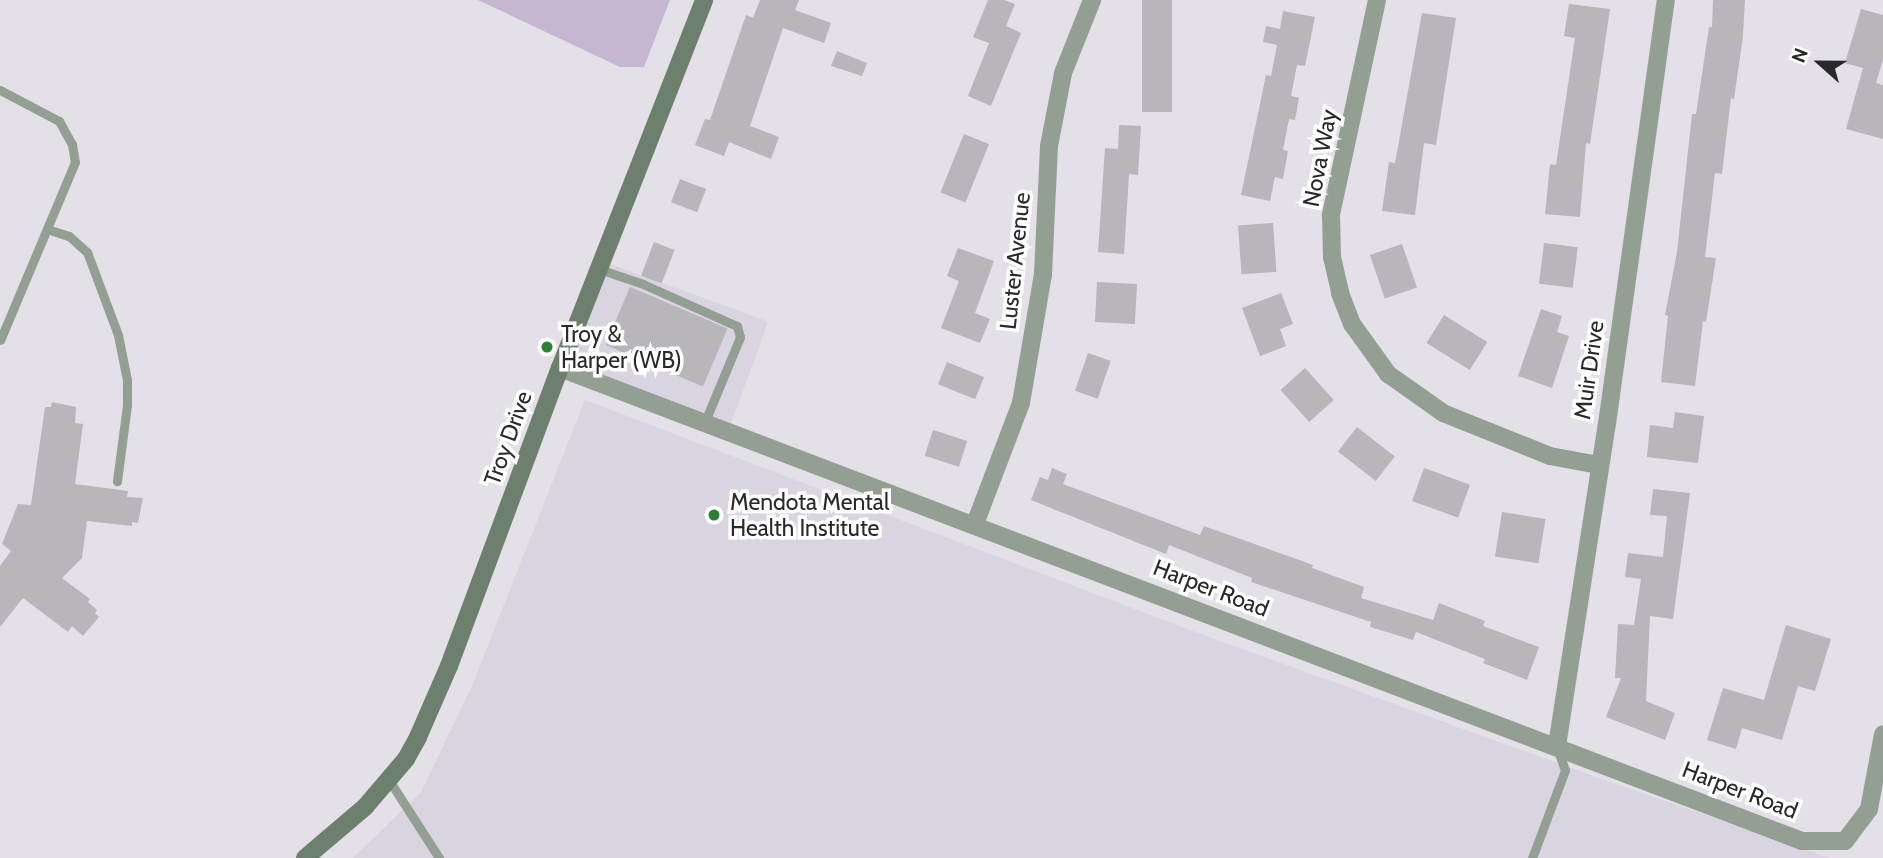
<!DOCTYPE html>
<style>
body{margin:0}
#map{position:relative;width:1883px;height:858px;overflow:hidden;background:#e3e0e7;font-family:Cabin,sans-serif}
div>[style]{position:absolute}
[style*='--x']{left:calc(var(--x)*1px);top:calc(var(--y)*1px);width:calc(var(--w)*1px);rotate:calc(var(--a)*1deg)}
.built>*{inset:0;background:#dad4e1;transform-origin:0 0}
.green>*{inset:0;background:#c5b7d2}
.building>*{inset:0;background:#b8b5bb;transform-origin:0 0}
.lane>*{height:9px;margin:-4.5px;padding:0 4.5px;transform-origin:4.5px;border-radius:4.5px;background:#939f93}
.street>*{height:18px;margin:-9px;padding:0 9px;transform-origin:9px;border-radius:9px;background:#939f93}
.secondary>*{height:18px;margin:-9px;padding:0 9px;transform-origin:9px;border-radius:9px;background:#6d7f6d}
.dots>*{width:19px;height:19px;translate:-50% -50%;box-sizing:border-box;border:4px solid #fff;border-radius:50%}
span{translate:-50% -50%;white-space:nowrap;text-align:center;line-height:1.15;-webkit-text-stroke:7px #fff;paint-order:stroke}
.street-label{font-size:23px;color:#29282a}
.poi-label{font-size:23px;color:#29282a}
.left{translate:0 -50%;text-align:left}
.north{position:absolute;left:1785px;top:28px;width:70px;height:70px;-webkit-text-stroke:5px #fff;paint-order:stroke;rotate:291deg;font-size:19px;font-weight:700;line-height:28px;text-align:center;color:#29282a}
.north::after{content:'';display:block;margin:auto;width:24px;height:32px;background:#29282a;clip-path:polygon(50% 0,100% 100%,50% 72%,0 100%)}
</style>
<div id="map">
<div class="built">
<div style="left:602px;top:261px;width:177px;height:115px;rotate:20deg"></div>
<div style="clip-path:polygon(585px 400px,1190px 630px,1596px 777px,1830px 858px,353px 858px,421px 792px,471px 688px)"></div>
</div>
<div class="green">
<div style="clip-path:polygon(478px 0,670px 0,644px 67px,620px 67px)"></div>
</div>
<div class="building">
<div style="clip-path:polygon(760px 0,799px 0,795px 10px,831px 23px,824px 43px,783px 28px,750px 126px,779px 137px,771px 159px,729px 142px,724px 156px,695px 145px,705px 119px,710px 120px,746px 15px,753px 18px)"></div>
<div style="clip-path:polygon(988px 0,1004px 0,1015px 4px,1006px 26px,1021px 33px,991px 106px,968px 96px,989px 43px,973px 37px)"></div>
<div style="left:1142px;top:0;width:30px;height:112px"></div>
<div style="clip-path:polygon(1713px 0,1745px 0,1743px 36px,1734px 99px,1731px 98px,1722px 174px,1715px 173px,1705px 257px,1716px 258px,1706px 322px,1703px 321px,1695px 386px,1661px 382px,1668px 316px,1665px 315px,1677px 252px,1692px 114px,1696px 114px,1709px 27px,1712px 27px)"></div>
<div style="clip-path:polygon(1569px 4px,1610px 9px,1590px 144px,1586px 143px,1580px 217px,1545px 214px,1550px 164px,1556px 165px,1575px 38px,1564px 36px)"></div>
<div style="clip-path:polygon(1861px 9px,1883px 15px,1883px 60px,1876px 83px,1883px 85px,1883px 139px,1846px 129px,1863px 68px,1845px 63px)"></div>
<div style="clip-path:polygon(1283px 11px,1315px 17px,1305px 66px,1297px 65px,1291px 96px,1299px 98px,1295px 120px,1289px 119px,1283px 150px,1288px 151px,1283px 179px,1275px 177px,1270px 201px,1241px 195px,1266px 75px,1271px 76px,1277px 45px,1263px 42px,1266px 26px,1280px 29px)"></div>
<div style="clip-path:polygon(1422px 13px,1456px 18px,1436px 145px,1424px 143px,1415px 215px,1382px 211px,1389px 162px,1395px 163px)"></div>
<div style="clip-path:polygon(837px 51px,867px 63px,862px 76px,831px 66px)"></div>
<div style="clip-path:polygon(1119px 125px,1141px 126px,1138px 175px,1129px 174px,1124px 254px,1098px 252px,1105px 148px,1118px 149px)"></div>
<div style="left:964px;top:134px;width:27px;height:63px;rotate:22deg"></div>
<div style="left:680px;top:179px;width:28px;height:25px;rotate:21deg"></div>
<div style="left:1273px;top:223px;width:49px;height:35px;rotate:86deg"></div>
<div style="left:654px;top:242px;width:22px;height:36px;rotate:21deg"></div>
<div style="left:1544px;top:243px;width:34px;height:41px;rotate:7deg"></div>
<div style="left:1402px;top:244px;width:46px;height:34px;rotate:71deg"></div>
<div style="clip-path:polygon(958px 248px,994px 261px,975px 313px,990px 319px,980px 343px,941px 328px,959px 281px,947px 276px)"></div>
<div style="left:1097px;top:282px;width:40px;height:40px;rotate:3deg"></div>
<div style="left:630px;top:287px;width:106px;height:63px;rotate:23deg"></div>
<div style="clip-path:polygon(1281px 293px,1293px 324px,1280px 329px,1286px 346px,1260px 356px,1242px 308px)"></div>
<div style="clip-path:polygon(1541px 309px,1562px 316px,1557px 332px,1569px 336px,1552px 388px,1518px 376px)"></div>
<div style="left:1444px;top:315px;width:51px;height:33px;rotate:32deg"></div>
<div style="left:1088px;top:353px;width:24px;height:40px;rotate:19deg"></div>
<div style="left:947px;top:362px;width:40px;height:24px;rotate:22deg"></div>
<div style="left:1305px;top:368px;width:43px;height:33px;rotate:48deg"></div>
<div style="clip-path:polygon(52px 402px,76px 407px,75px 423px,83px 424px,75px 484px,128px 491px,127px 497px,143px 498px,138px 523px,132px 522px,132px 526px,87px 521px,82px 558px,62px 578px,90px 599px,88px 602px,97px 610px,95px 613px,99px 617px,83px 636px,72px 626px,68px 632px,23px 598px,0 627px,0 566px,11px 551px,2px 544px,18px 504px,31px 505px,45px 407px,51px 407px)"></div>
<div style="clip-path:polygon(1675px 412px,1704px 416px,1698px 463px,1647px 457px,1650px 425px,1673px 428px)"></div>
<div style="left:1357px;top:427px;width:48px;height:31px;rotate:38deg"></div>
<div style="left:933px;top:430px;width:36px;height:27px;rotate:18deg"></div>
<div style="clip-path:polygon(1052px 468px,1067px 474px,1063px 484px,1200px 535px,1204px 526px,1313px 565px,1312px 568px,1364px 587px,1361px 598px,1433px 620px,1439px 603px,1485px 621px,1483px 626px,1539px 647px,1527px 680px,1483px 663px,1485px 659px,1416px 632px,1413px 640px,1370px 627px,1371px 622px,1251px 582px,1252px 578px,1169px 545px,1166px 554px,1031px 500px,1040px 477px,1048px 480px)"></div>
<div style="left:1424px;top:468px;width:49px;height:35px;rotate:20deg"></div>
<div style="clip-path:polygon(1653px 489px,1690px 493px,1673px 619px,1650px 616px,1646px 701px,1675px 713px,1665px 740px,1606px 717px,1621px 678px,1615px 678px,1618px 624px,1634px 625px,1641px 579px,1625px 577px,1628px 553px,1663px 557px,1667px 516px,1650px 515px)"></div>
<div style="left:1502px;top:512px;width:44px;height:45px;rotate:9deg"></div>
<div style="clip-path:polygon(1786px 625px,1831px 639px,1815px 691px,1798px 686px,1782px 740px,1742px 728px,1736px 749px,1707px 740px,1723px 688px,1764px 700px)"></div>
</div>
<div class="lane">
<div style="--x:0;--y:90;--w:67;--a:27.7"></div>
<div style="--x:59;--y:121;--w:26;--a:61"></div>
<div style="--x:72;--y:144;--w:18;--a:81"></div>
<div style="--x:75;--y:162;--w:193;--a:112.8"></div>
<div style="--x:47;--y:229;--w:23;--a:18"></div>
<div style="--x:69;--y:236;--w:24;--a:42"></div>
<div style="--x:87;--y:252;--w:89;--a:69.5"></div>
<div style="--x:118;--y:335;--w:46;--a:78.7"></div>
<div style="--x:127;--y:380;--w:25;--a:90"></div>
<div style="--x:127;--y:405;--w:77;--a:97.5"></div>
<div style="--x:599;--y:269;--w:46;--a:18.8"></div>
<div style="--x:643;--y:284;--w:103;--a:24.1"></div>
<div style="--x:737;--y:326;--w:11;--a:75"></div>
<div style="--x:740;--y:337;--w:94;--a:112.5"></div>
<div style="--x:389;--y:780;--w:93;--a:57.3"></div>
<div style="--x:1532;--y:858;--w:94;--a:-69.4"></div>
<div style="--x:1565;--y:770;--w:23;--a:-110"></div>
</div>
<div class="street">
<div style="--x:1377;--y:0;--w:220;--a:102.1"></div>
<div style="--x:1331;--y:215;--w:42;--a:88.6"></div>
<div style="--x:1332;--y:257;--w:37;--a:77"></div>
<div style="--x:1340;--y:293;--w:33;--a:69"></div>
<div style="--x:1352;--y:324;--w:62;--a:54.2"></div>
<div style="--x:1388;--y:374;--w:67;--a:35.3"></div>
<div style="--x:1443;--y:413;--w:115;--a:21.9"></div>
<div style="--x:1550;--y:456;--w:50;--a:10.4"></div>
<div style="--x:560;--y:368;--w:1329;--a:20.85"></div>
<div style="--x:1802;--y:841;--w:43;--a:0"></div>
<div style="--x:1845;--y:841;--w:40;--a:-53"></div>
<div style="--x:1869;--y:809;--w:76;--a:-79.4"></div>
<div style="--x:975;--y:524;--w:129;--a:-69.2"></div>
<div style="--x:1021;--y:403;--w:131;--a:-80.3"></div>
<div style="--x:1043;--y:274;--w:128;--a:-87.3"></div>
<div style="--x:1049;--y:146;--w:74;--a:-79.1"></div>
<div style="--x:1063;--y:73;--w:79;--a:-68.3"></div>
<div style="--x:1557;--y:746;--w:326;--a:-81.2"></div>
<div style="--x:1607;--y:424;--w:428;--a:-82.1"></div>
</div>
<div class="secondary">
<div style="--x:305;--y:858;--w:79;--a:-40.4"></div>
<div style="--x:365;--y:807;--w:63;--a:-49.5"></div>
<div style="--x:406;--y:759;--w:25;--a:-61"></div>
<div style="--x:418;--y:737;--w:77;--a:-66.4"></div>
<div style="--x:449;--y:666;--w:318;--a:-69.6"></div>
<div style="--x:560;--y:368;--w:395;--a:-68.6"></div>
</div>
<div class="dots">
<div style="left:547px;top:347px;background:#288231"></div>
<div style="left:714px;top:515px;background:#288231"></div>
</div>
<div class="street-label">
<span style="left:1320px;top:158px;rotate:-79deg">Nova Way</span>
<span style="left:1015px;top:261px;rotate:-84deg">Luster Avenue</span>
<span style="left:1589px;top:370px;rotate:-82deg">Muir Drive</span>
<span style="left:508px;top:438px;rotate:-70deg">Troy Drive</span>
<span style="left:1211px;top:588px;rotate:21deg">Harper Road</span>
<span style="left:1740px;top:790px;rotate:21deg">Harper Road</span>
</div>
<div class="poi-label">
<span class="left" style="left:561px;top:347px">Troy &amp;<br>Harper (WB)</span>
<span class="left" style="left:730px;top:515px">Mendota Mental<br>Health Institute</span>
</div>
<div class="north">N</div>
</div>
